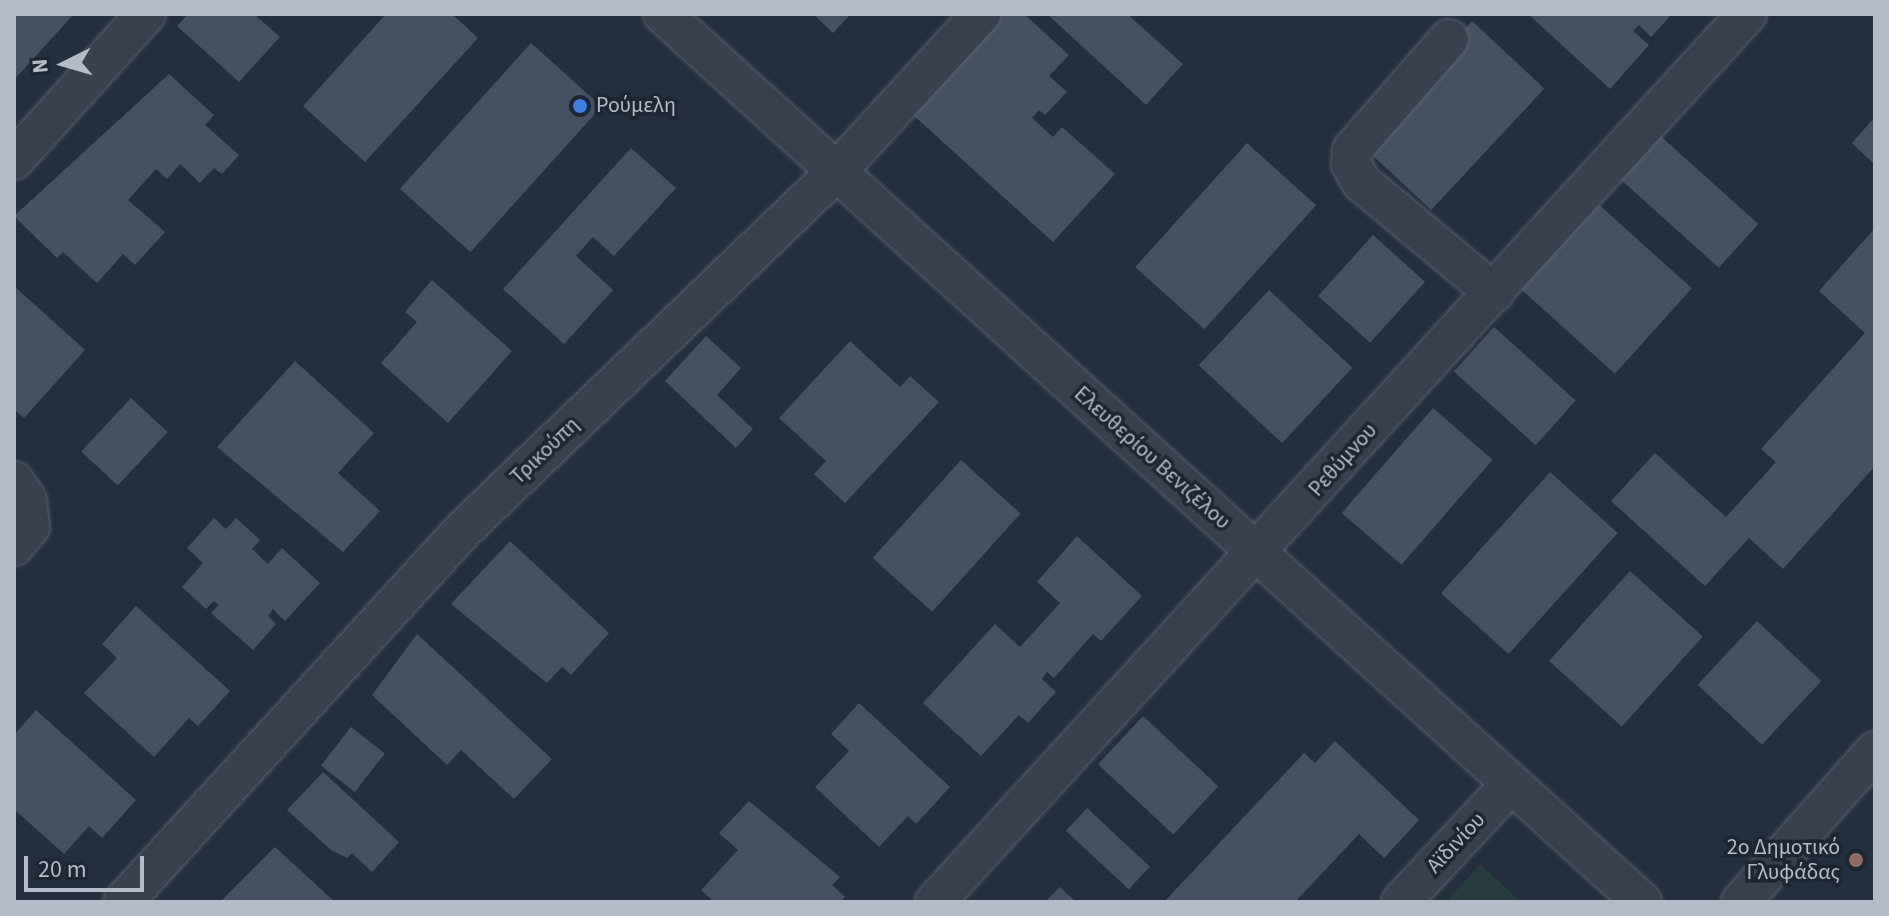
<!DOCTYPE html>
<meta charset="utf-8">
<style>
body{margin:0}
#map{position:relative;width:1889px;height:916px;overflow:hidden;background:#242f3e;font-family:"Source Sans 3",sans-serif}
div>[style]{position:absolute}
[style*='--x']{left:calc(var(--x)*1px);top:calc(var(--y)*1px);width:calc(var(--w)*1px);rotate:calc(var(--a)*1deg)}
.green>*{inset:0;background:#263c3f}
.building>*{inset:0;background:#455162;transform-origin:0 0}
.roads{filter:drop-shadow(0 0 2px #565f6c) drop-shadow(0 0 2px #565f6c)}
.minor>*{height:38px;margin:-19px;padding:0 19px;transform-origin:19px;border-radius:19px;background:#38414e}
.dots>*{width:22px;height:22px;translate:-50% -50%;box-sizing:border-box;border:4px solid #1d2633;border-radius:50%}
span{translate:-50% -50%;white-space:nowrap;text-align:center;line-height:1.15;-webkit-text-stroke:7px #1d2633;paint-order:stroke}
.poi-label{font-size:22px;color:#b4bcc9}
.left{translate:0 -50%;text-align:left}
.right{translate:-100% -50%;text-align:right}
.street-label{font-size:22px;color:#b4bcc9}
.frame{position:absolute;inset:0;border:16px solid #b4bcc9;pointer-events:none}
.north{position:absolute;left:24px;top:24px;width:80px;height:80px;-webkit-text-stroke:6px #1d2633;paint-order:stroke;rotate:265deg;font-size:22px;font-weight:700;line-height:32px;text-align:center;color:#b4bcc9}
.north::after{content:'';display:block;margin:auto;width:28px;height:36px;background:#b4bcc9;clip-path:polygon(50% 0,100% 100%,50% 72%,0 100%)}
.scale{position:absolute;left:24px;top:856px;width:120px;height:36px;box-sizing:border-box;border:4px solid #b4bcc9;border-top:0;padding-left:10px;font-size:24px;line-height:28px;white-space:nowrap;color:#b4bcc9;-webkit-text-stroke:6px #1d2633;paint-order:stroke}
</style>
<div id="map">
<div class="green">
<div style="clip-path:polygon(1480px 864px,1521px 902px,1446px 902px)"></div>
</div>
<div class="building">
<div style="clip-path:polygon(14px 14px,74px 14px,14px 80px)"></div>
<div style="clip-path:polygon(188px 14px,254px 14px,280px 37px,239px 82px,177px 26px)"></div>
<div style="clip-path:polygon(386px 14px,452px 14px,478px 38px,365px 162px,303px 106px)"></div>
<div style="clip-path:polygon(813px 14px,851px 14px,833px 33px)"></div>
<div style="clip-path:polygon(1001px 14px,1024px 14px,1069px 55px,1049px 76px,1067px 92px,1045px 115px,1039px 110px,1032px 118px,1053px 137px,1062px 127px,1115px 174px,1053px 242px,911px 113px)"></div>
<div style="clip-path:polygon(1047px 14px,1127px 14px,1183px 64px,1146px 105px)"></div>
<div style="clip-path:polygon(1528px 14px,1672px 14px,1651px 37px,1639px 25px,1633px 31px,1649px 45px,1610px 89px)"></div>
<div style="left:1472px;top:21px;width:99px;height:166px;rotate:43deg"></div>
<div style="left:531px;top:43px;width:95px;height:196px;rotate:42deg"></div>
<div style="clip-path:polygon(169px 74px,214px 115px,205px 125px,239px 155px,222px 174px,214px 168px,200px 183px,180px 164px,167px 179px,156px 169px,128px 200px,165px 232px,135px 265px,123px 254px,97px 283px,63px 252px,57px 258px,14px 216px)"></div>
<div style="clip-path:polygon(1875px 117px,1875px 165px,1852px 143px)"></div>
<div style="left:1655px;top:131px;width:139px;height:59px;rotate:42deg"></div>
<div style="left:1247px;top:143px;width:93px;height:167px;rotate:42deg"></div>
<div style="clip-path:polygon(631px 148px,676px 188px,614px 256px,593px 237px,576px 256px,613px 290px,564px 344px,503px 289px)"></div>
<div style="left:1596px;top:202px;width:129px;height:115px;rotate:42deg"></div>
<div style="clip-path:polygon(1875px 228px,1875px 466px,1783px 569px,1749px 538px,1705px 586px,1611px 501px,1655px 453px,1726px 517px,1776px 462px,1761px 449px,1865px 333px,1819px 291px)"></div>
<div style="left:1373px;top:235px;width:70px;height:82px;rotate:42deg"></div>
<div style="clip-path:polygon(432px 280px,512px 351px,448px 423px,381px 363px,417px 322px,405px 312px)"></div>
<div style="clip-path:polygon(14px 286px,85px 350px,24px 418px,14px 409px)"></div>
<div style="left:1269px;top:290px;width:114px;height:103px;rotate:43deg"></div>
<div style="left:1494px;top:327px;width:110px;height:60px;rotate:42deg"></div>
<div style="clip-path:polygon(706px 336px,741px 368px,717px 395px,753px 429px,736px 448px,665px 381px)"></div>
<div style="clip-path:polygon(850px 341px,900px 387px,910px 376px,939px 402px,845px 503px,814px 474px,826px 461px,779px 418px)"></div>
<div style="clip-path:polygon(295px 361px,374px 433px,338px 473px,380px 511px,343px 552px,217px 447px)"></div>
<div style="left:131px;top:398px;width:50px;height:73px;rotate:43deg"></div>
<div style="left:1433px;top:408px;width:79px;height:139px;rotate:41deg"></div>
<div style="left:961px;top:460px;width:80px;height:132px;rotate:42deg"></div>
<div style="left:1550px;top:472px;width:91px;height:163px;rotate:42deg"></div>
<div style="clip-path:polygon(214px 518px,226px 529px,236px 518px,260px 540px,252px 549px,268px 564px,282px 548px,320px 583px,285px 621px,273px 609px,268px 616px,276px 624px,253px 650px,211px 613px,219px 605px,214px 601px,206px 609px,182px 587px,203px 563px,187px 548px)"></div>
<div style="clip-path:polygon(1077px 536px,1142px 596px,1101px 641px,1093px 634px,1054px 678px,1047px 672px,1042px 679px,1056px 692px,1028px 723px,1019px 715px,981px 756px,923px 703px,995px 624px,1020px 647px,1060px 603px,1037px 582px)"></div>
<div style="clip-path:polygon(510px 541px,609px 633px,571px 675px,562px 667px,547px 683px,451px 604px)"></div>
<div style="left:1630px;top:571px;width:98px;height:121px;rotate:42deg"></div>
<div style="clip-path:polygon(136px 606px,230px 691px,198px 726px,189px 718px,154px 757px,84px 693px,117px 658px,102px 644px)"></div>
<div style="left:1757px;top:621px;width:88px;height:87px;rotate:43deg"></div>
<div style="clip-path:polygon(417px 634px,552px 759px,514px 799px,461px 750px,447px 765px,372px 695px)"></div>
<div style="clip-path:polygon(859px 703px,950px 787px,916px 824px,908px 816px,879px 847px,815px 787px,849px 751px,831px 734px)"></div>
<div style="clip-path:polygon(36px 710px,136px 800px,102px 838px,89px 826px,64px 854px,14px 809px,14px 735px)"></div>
<div style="left:1143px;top:716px;width:103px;height:66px;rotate:43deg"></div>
<div style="left:351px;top:727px;width:43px;height:49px;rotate:38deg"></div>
<div style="clip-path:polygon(1335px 741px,1419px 820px,1384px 858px,1359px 834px,1295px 902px,1164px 902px,1304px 753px,1315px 763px)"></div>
<div style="clip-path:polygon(323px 772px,399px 842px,372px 872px,352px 853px,347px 858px,331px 850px,287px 810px)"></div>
<div style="clip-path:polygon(749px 801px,840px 877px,832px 885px,845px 897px,840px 902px,714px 902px,701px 890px,738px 850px,719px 833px)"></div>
<div style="left:1087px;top:808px;width:86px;height:31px;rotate:43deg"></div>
<div style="clip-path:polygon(275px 847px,335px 902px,222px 900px)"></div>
<div style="clip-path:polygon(1060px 887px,1076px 902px,1045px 902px)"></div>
</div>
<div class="roads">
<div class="minor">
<div style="--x:663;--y:14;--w:1322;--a:42.21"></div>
<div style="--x:1449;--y:39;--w:147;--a:131.1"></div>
<div style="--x:1352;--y:150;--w:14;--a:94"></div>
<div style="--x:1351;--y:164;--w:21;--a:61"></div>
<div style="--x:1361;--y:182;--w:173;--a:39.8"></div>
<div style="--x:14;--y:160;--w:197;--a:-47.9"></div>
<div style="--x:14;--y:481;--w:23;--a:56"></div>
<div style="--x:27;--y:500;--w:27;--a:84"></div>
<div style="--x:30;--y:527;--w:25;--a:130"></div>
<div style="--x:123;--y:902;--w:504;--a:-47.57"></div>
<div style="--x:463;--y:530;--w:516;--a:-43.82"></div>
<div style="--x:835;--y:173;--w:216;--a:-47.4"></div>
<div style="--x:935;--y:902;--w:1203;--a:-47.56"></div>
<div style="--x:1401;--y:902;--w:161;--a:-47"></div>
<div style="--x:1741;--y:902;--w:202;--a:-48.4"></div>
</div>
</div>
<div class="dots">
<div style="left:580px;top:106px;background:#3f7fe0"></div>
<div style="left:1856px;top:860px;background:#8d6e63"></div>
</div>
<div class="poi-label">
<span class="left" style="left:596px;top:106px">Ρούμελη</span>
<span class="right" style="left:1840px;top:860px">2ο Δημοτικό<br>Γλυφάδας</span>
</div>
<div class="street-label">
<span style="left:545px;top:451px;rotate:-44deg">Τρικούπη</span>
<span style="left:1152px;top:458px;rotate:42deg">Ελευθερίου Βενιζέλου</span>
<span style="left:1343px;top:460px;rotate:-48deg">Ρεθύμνου</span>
<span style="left:1456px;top:843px;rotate:-47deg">Αϊδινίου</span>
</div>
<div class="frame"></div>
<div class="north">N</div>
<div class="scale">20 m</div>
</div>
